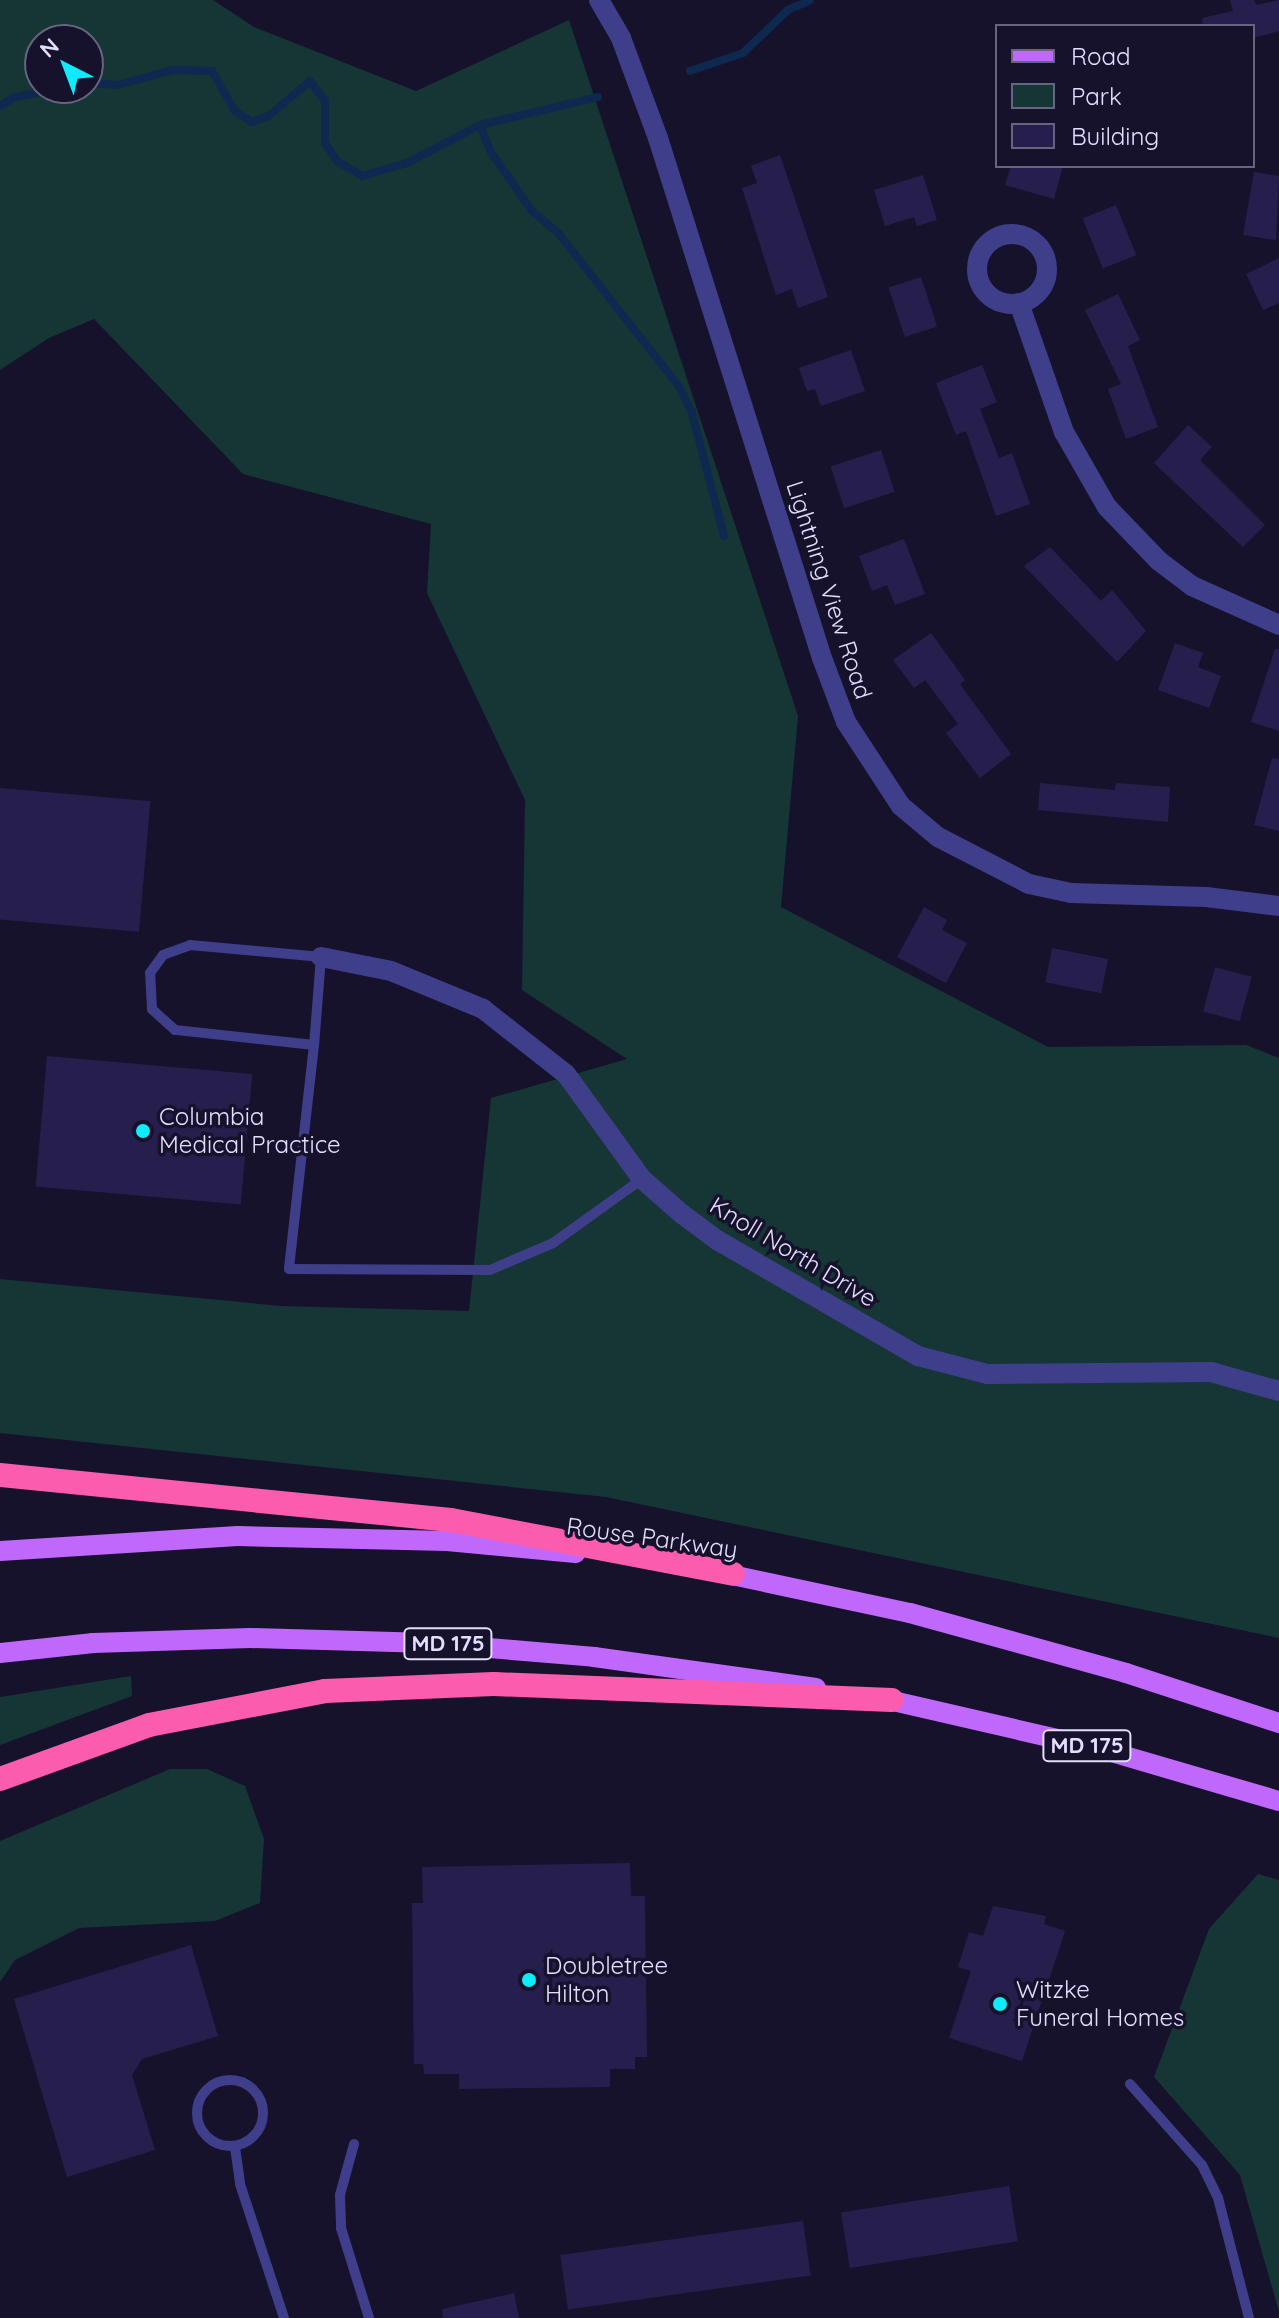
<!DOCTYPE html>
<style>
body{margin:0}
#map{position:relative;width:1279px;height:2318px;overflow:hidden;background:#16122c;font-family:Quicksand,sans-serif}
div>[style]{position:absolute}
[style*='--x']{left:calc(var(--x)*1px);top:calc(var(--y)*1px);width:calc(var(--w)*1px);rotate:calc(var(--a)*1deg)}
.green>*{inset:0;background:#153634}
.stream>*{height:8px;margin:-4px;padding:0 4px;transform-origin:4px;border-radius:4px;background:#0e284f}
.building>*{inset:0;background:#261f4d;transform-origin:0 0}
.service>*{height:10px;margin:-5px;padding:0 5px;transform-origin:5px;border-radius:5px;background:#3f3e8a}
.service>.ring{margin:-5px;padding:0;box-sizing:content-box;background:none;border:10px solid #3f3e8a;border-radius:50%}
.minor>*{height:20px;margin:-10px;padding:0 10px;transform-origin:10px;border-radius:10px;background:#3f3e8a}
.minor>.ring{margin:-10px;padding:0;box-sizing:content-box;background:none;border:20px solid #3f3e8a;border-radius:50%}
.primary>*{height:20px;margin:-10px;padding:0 10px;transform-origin:10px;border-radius:10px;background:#c068fc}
.motorway>*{height:24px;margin:-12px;padding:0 12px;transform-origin:12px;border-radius:12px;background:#fc5cae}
.dots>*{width:22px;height:22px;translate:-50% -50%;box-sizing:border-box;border:4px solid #16122c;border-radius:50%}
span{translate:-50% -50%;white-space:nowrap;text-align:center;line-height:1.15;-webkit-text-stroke:7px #16122c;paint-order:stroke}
.shield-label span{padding:2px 6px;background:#16122c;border:2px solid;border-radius:6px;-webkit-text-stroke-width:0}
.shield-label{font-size:22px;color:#e1defe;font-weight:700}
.street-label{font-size:24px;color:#e1defe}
.poi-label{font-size:24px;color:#e1defe}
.left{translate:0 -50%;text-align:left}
.legend{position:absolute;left:995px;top:24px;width:260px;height:144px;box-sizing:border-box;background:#16122c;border:2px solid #676480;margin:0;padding:10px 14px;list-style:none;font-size:24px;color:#e1defe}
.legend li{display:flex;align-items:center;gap:16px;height:40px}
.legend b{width:40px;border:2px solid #676480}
.north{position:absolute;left:24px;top:24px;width:80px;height:80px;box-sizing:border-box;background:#16122c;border:2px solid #676480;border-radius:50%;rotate:318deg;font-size:22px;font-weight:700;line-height:32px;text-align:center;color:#e1defe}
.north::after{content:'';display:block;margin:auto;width:28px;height:36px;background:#0eebfa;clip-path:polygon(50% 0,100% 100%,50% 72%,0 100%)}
</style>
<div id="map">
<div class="green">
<div style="clip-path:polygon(evenodd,0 0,213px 0,254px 27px,416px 91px,569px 20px,798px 716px,781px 907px,1048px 1047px,1246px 1045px,1279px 1058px,1279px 1638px,606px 1497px,0 1433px,0 1279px,281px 1306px,469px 1311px,491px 1098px,627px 1059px,522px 990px,525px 800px,427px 593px,431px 524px,243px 474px,94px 319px,49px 338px,0 370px,0 0,40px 40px,88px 40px,88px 88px,40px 88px,40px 40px)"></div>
<div style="clip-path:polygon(131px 1676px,132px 1696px,0 1745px,0 1697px)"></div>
<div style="clip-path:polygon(170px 1769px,207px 1769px,245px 1786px,264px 1839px,260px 1903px,215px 1921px,79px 1928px,15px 1960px,0 1982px,0 1841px)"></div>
<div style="clip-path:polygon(1258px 1874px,1279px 1880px,1279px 2312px,1240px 2175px,1154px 2077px,1209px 1929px)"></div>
</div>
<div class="stream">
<div style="--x:690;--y:71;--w:56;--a:-18.8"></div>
<div style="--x:743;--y:53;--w:62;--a:-43.7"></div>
<div style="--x:788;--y:10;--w:24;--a:-24"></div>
<div style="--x:88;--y:83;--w:30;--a:4"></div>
<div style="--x:118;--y:85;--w:56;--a:-15.5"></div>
<div style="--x:172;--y:70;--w:40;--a:1.4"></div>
<div style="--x:212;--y:71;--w:46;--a:60.1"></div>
<div style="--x:235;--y:111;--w:20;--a:33"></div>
<div style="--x:252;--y:122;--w:19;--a:-21"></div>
<div style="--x:270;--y:115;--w:52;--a:-40.4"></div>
<div style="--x:310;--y:81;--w:25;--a:53"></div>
<div style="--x:325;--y:101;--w:42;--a:90"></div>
<div style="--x:325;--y:143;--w:22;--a:56"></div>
<div style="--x:337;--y:161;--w:29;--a:31"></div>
<div style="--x:362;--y:176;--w:47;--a:-16.1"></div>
<div style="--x:407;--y:163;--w:82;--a:-27.5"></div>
<div style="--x:480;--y:125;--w:121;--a:-13.3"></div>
<div style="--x:0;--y:106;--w:17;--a:-31"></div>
<div style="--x:15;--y:97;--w:49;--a:-10.6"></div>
<div style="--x:480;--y:125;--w:29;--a:68"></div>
<div style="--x:491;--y:152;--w:72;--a:55.2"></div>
<div style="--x:532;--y:211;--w:35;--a:40"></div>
<div style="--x:559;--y:234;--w:192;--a:51.8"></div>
<div style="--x:678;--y:385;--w:31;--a:63"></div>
<div style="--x:692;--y:413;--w:127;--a:75.4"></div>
</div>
<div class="building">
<div style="clip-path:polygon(1230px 0,1254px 0,1256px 5px,1279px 0,1279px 31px,1253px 38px,1253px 26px,1203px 26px,1202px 18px,1233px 11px)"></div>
<div style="clip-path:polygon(780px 155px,828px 297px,798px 308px,792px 289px,776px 295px,742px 188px,757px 183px,751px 166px)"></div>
<div style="clip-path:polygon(1011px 166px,1063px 166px,1054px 199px,1005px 185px)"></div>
<div style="clip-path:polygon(1254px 172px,1279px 176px,1276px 240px,1243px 235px)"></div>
<div style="clip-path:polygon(923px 175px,937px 220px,917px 226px,914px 217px,885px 226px,874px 190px)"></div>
<div style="left:1116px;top:205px;width:54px;height:36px;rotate:68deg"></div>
<div style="clip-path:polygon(1279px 258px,1279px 303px,1263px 310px,1246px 274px)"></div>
<div style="left:921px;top:277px;width:52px;height:34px;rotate:72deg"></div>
<div style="clip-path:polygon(1118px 294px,1140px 340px,1128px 346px,1158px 427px,1126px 439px,1108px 389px,1121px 384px,1085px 310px)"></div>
<div style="clip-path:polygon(851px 350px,865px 391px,821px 406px,815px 389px,807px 391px,799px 368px)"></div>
<div style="clip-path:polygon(982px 365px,997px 402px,980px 409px,999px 458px,1012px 453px,1030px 504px,996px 516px,966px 431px,956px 435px,936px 383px)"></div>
<div style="clip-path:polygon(1188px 425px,1212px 447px,1200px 460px,1265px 525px,1243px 547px,1154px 463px)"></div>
<div style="left:881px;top:450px;width:44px;height:53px;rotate:72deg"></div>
<div style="clip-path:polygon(904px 539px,925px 594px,895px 605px,887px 585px,872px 591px,859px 556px)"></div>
<div style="clip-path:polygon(1050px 547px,1101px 601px,1112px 590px,1146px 631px,1117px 662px,1024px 566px)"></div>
<div style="clip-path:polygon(931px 633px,965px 680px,960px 684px,1011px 754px,980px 778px,946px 733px,958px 724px,925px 680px,914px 688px,893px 660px)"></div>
<div style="clip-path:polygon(1175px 643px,1203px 653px,1198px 667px,1221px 676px,1209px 708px,1158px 690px)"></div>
<div style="clip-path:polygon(1275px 649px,1279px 649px,1279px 731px,1251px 722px)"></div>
<div style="clip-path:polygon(1272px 758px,1279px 759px,1279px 831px,1254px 825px)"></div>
<div style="clip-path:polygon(1040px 783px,1115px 790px,1116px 783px,1170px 787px,1168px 822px,1038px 810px)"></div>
<div style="left:0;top:788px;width:151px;height:131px;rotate:5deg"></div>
<div style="clip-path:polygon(924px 907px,947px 920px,942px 930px,967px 943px,946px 983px,897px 957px)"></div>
<div style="left:1052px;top:948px;width:57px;height:35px;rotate:11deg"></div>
<div style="left:1215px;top:967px;width:38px;height:46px;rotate:15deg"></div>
<div style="left:47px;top:1056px;width:206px;height:131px;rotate:5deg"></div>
<div style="clip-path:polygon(630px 1863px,631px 1896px,645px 1896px,647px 2057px,635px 2057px,635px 2069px,610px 2069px,610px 2087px,459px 2089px,459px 2074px,424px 2074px,423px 2064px,414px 2064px,412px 1903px,423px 1903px,422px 1867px)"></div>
<div style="clip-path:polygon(993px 1906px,1046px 1916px,1044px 1924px,1065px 1931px,1022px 2061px,949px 2038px,971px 1971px,958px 1967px,969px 1932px,983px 1936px)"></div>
<div style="clip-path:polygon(191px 1945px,218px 2036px,142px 2059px,132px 2075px,155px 2150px,67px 2177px,14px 1999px)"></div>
<div style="left:1009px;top:2186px;width:56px;height:170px;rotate:81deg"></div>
<div style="left:803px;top:2221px;width:55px;height:245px;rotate:82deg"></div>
<div style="clip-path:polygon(514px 2293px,519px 2318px,443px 2318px,442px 2309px)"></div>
</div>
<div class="service">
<div style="--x:314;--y:1045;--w:140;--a:-173.8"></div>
<div style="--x:175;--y:1030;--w:31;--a:-138"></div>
<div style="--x:152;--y:1009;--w:36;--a:-93"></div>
<div style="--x:150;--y:973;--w:22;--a:-54"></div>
<div style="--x:163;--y:955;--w:29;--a:-20"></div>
<div style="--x:190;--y:945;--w:132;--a:5.2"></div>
<div style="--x:321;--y:957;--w:88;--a:94.5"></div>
<div style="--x:314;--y:1045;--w:225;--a:96.4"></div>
<div style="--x:289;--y:1269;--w:201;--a:0.3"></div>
<div style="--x:490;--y:1270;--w:69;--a:-23.2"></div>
<div style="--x:553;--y:1243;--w:110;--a:-35.7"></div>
<div class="ring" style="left:197px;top:2080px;width:56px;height:56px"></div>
<div style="--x:1130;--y:2084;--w:108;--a:48.4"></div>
<div style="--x:1202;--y:2165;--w:37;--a:64"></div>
<div style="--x:1218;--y:2198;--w:124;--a:75.5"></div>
<div style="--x:354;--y:2144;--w:53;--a:105.4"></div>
<div style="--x:340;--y:2195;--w:33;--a:88"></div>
<div style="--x:341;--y:2228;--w:94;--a:72.7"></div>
<div style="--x:235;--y:2147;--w:37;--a:82"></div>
<div style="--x:240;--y:2184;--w:141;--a:71.8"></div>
</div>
<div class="minor">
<div style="--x:599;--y:0;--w:44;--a:59.9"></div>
<div style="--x:621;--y:38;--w:107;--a:69.7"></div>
<div style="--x:658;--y:138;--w:545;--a:72.5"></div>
<div style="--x:822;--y:658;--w:68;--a:69.4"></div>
<div style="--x:846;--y:722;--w:100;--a:56.8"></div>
<div style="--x:901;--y:806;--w:48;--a:40"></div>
<div style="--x:938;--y:837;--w:102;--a:27.3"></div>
<div style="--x:1029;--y:884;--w:43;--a:12.1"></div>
<div style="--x:1071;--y:893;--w:135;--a:1.7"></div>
<div style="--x:1206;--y:897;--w:74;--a:7"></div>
<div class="ring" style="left:977px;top:234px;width:50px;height:50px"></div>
<div style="--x:1019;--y:303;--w:137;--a:70.8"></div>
<div style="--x:1064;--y:432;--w:86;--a:60.2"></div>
<div style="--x:1107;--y:507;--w:75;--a:46.1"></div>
<div style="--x:1159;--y:561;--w:41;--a:37.1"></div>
<div style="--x:1192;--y:586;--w:95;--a:24.1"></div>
<div style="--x:321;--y:957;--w:71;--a:11.3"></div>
<div style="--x:391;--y:971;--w:100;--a:22.4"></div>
<div style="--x:483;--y:1009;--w:105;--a:38.1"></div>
<div style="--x:566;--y:1074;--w:130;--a:54.1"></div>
<div style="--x:642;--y:1179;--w:53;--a:41.2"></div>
<div style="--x:682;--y:1214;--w:44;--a:36.6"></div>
<div style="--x:717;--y:1240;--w:232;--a:30"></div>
<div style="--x:918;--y:1356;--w:71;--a:14.6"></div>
<div style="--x:987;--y:1374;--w:224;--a:-0.5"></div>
<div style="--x:1211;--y:1372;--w:71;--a:15.6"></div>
</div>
<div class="primary">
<div style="--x:0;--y:1551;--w:238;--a:-3.6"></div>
<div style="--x:238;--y:1536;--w:209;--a:1.4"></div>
<div style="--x:447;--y:1541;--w:129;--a:5.4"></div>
<div style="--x:718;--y:1572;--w:196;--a:12.1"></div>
<div style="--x:910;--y:1613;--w:224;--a:15.5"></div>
<div style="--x:1126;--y:1673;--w:161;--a:18.1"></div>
<div style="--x:0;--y:1653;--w:94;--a:-6.1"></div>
<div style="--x:93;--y:1643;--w:157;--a:-1.8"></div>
<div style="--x:250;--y:1638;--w:179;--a:1.6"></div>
<div style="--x:429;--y:1643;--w:166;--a:4.8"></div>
<div style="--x:594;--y:1657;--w:224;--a:7.9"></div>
<div style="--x:880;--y:1698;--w:227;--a:13"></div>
<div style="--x:1101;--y:1749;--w:185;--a:16.3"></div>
</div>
<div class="motorway">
<div style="--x:0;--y:1475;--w:453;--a:5.7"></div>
<div style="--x:451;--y:1520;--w:287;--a:10.8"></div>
<div style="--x:0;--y:1779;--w:158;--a:-19.9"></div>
<div style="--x:149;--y:1725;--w:179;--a:-10.9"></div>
<div style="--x:325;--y:1691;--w:169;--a:-2.4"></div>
<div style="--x:494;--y:1684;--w:398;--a:2.3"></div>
</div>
<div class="dots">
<div style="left:143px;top:1131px;background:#0eebfa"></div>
<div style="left:529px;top:1980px;background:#0eebfa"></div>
<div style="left:1000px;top:2004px;background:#0eebfa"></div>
</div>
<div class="shield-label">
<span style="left:448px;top:1644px">MD 175</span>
<span style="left:1087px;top:1746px">MD 175</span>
</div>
<div class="street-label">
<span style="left:829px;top:590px;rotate:72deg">Lightning View Road</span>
<span style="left:793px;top:1252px;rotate:31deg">Knoll North Drive</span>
<span style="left:652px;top:1538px;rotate:8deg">Rouse Parkway</span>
</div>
<div class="poi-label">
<span class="left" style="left:159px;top:1131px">Columbia<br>Medical Practice</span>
<span class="left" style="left:545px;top:1980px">Doubletree<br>Hilton</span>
<span class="left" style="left:1016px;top:2004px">Witzke<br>Funeral Homes</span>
</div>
<ul class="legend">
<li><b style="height:10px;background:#c068fc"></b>Road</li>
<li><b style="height:22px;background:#153634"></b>Park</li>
<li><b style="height:22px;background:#261f4d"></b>Building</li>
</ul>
<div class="north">N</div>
</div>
